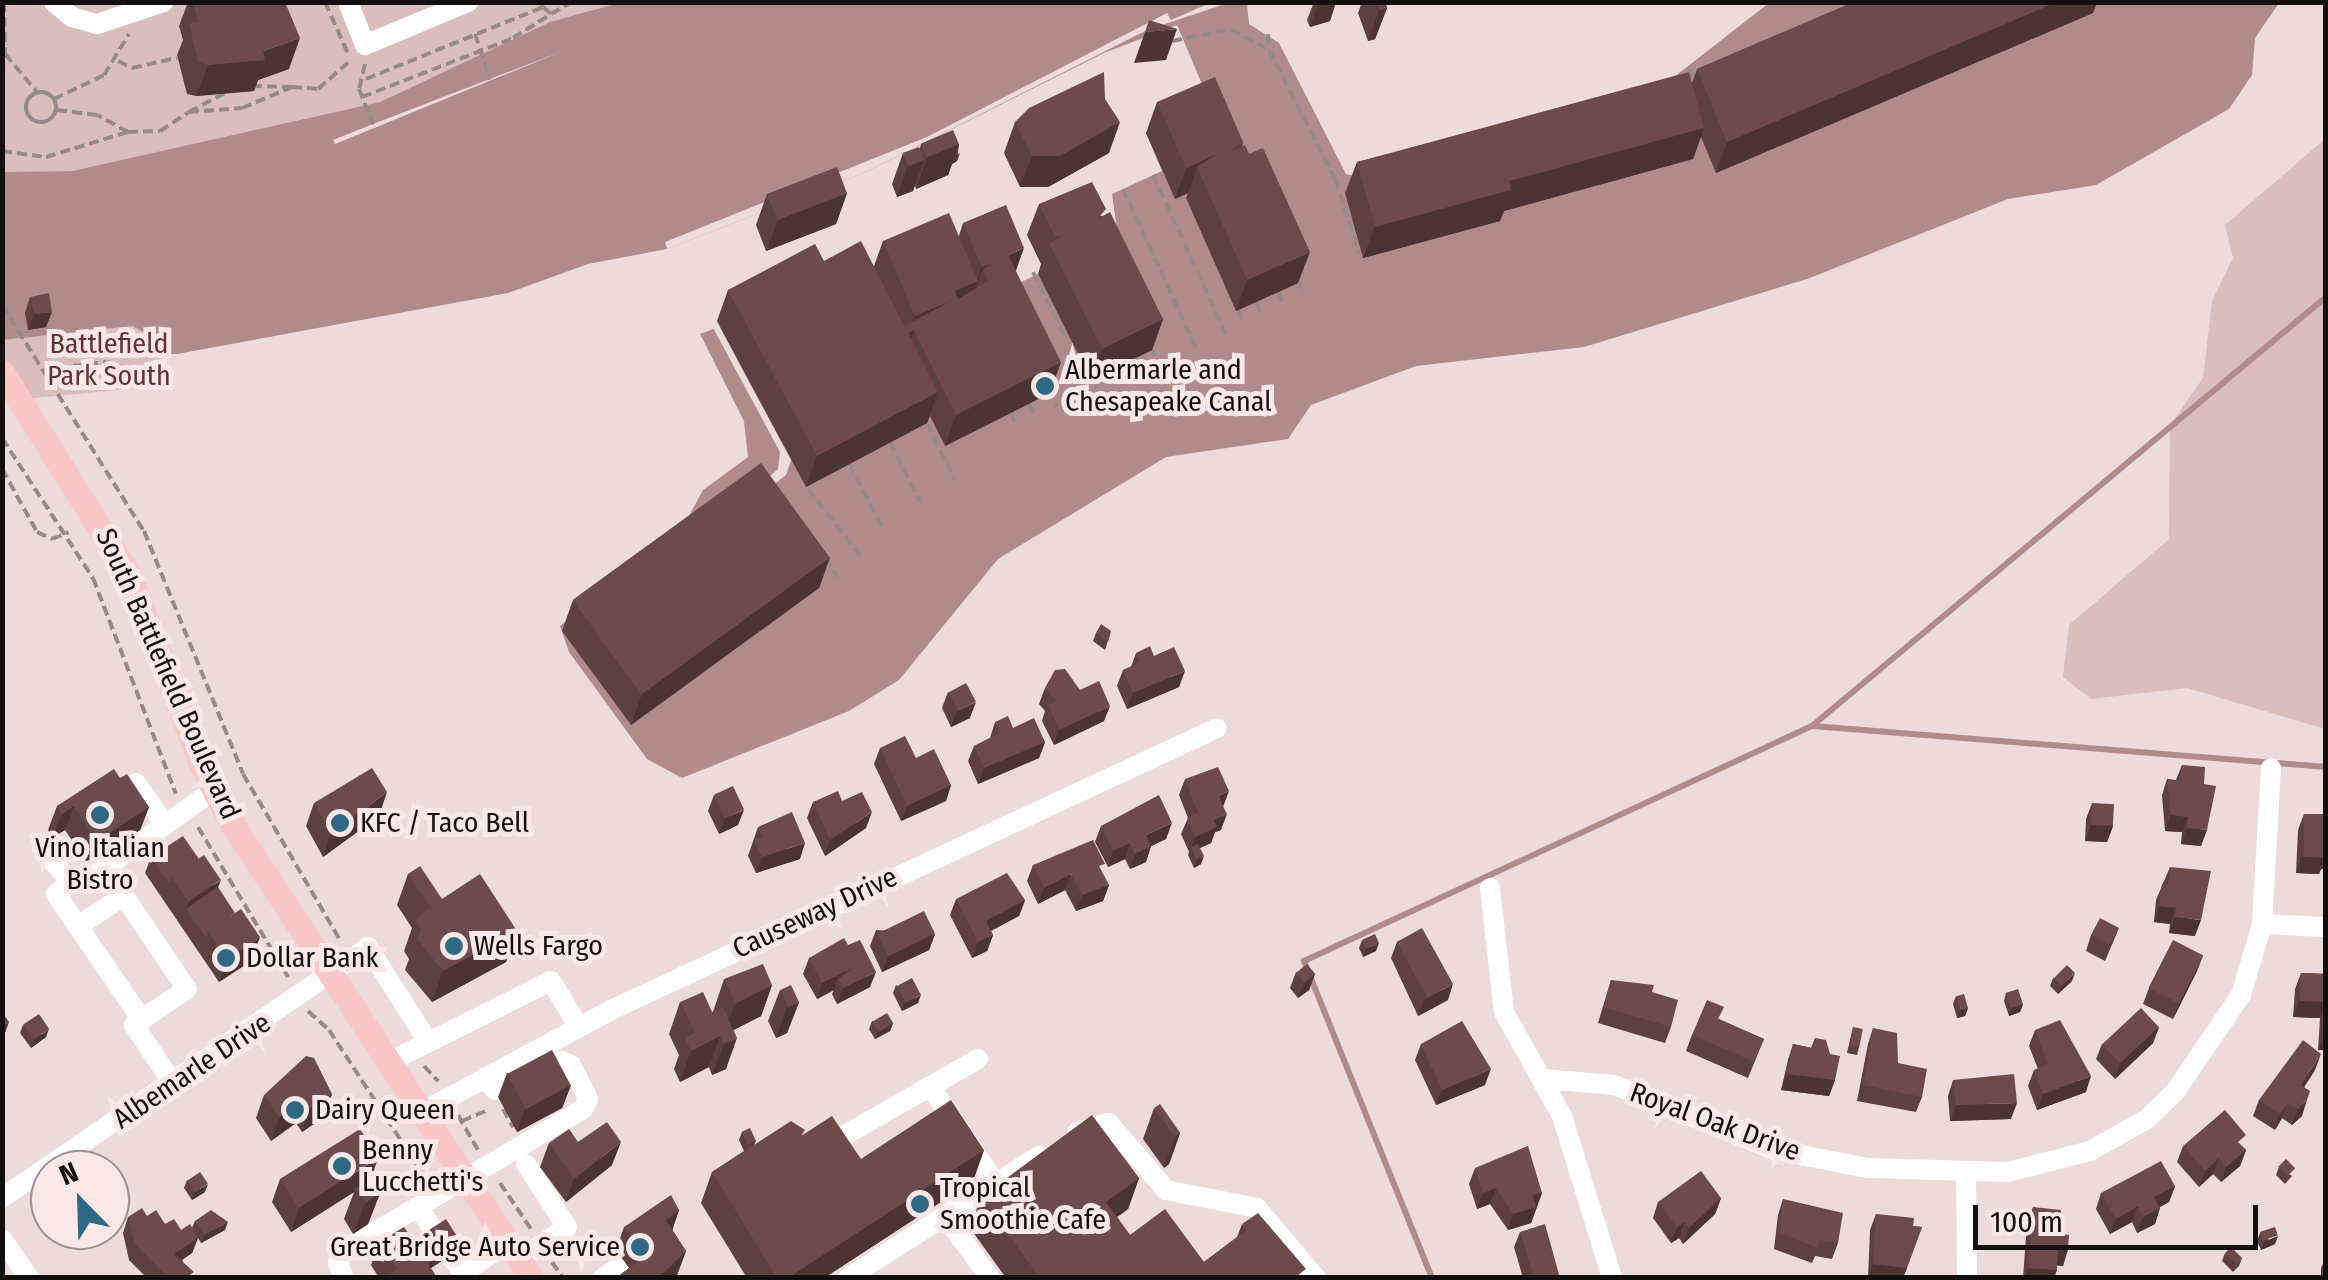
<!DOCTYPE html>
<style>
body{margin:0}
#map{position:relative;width:2328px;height:1280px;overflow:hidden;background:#ecdbda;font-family:"Fira Sans Condensed",sans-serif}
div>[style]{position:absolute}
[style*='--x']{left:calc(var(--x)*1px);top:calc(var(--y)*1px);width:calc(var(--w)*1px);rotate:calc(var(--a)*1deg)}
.green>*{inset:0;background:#dabebc}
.water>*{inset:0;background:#b18b8a}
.pier>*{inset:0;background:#ecdbda}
.stream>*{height:6px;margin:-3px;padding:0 3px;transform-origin:3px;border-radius:3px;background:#b18b8a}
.path>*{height:4px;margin-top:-2px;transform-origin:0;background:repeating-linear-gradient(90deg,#968a89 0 10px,transparent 0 15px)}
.path>.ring{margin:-2px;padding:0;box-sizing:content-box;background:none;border:4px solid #968a89;border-radius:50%}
.minor>*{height:20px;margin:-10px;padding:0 10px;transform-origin:10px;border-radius:10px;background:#fff}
.major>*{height:25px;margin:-12.5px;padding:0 12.5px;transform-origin:12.5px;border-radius:12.5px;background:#fac7c7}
.wall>*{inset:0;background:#5d4040}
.shaded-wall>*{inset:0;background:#4c3434}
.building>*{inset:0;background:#6c4b4a;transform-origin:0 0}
.dots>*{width:28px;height:28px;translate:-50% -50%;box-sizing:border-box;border:5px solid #f9e8e7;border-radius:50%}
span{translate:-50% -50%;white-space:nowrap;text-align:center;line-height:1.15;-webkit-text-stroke:10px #f9e8e7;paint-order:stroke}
.park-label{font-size:28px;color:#663132}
.poi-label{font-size:28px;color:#140f0f}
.left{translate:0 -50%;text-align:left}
.right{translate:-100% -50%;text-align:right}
.street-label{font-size:28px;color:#140f0f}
.frame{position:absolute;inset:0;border:5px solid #140f0f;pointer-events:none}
.north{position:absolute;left:30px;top:1150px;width:100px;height:100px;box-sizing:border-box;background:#f9e8e7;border:2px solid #9d9191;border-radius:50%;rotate:337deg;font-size:28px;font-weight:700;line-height:40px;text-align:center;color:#140f0f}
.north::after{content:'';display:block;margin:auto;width:35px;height:45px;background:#2f6882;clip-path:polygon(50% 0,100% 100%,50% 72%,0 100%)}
.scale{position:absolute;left:1973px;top:1205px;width:285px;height:45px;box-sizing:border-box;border:5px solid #140f0f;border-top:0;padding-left:12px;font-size:30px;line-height:35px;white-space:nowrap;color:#140f0f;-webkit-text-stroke:8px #f9e8e7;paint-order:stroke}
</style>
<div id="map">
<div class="green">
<div style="clip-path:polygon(2px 3px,625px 3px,550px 22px,380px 102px,72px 171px,3px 172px)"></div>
<div style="clip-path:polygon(2325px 139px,2325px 729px,2187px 688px,2091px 699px,2063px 677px,2069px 625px,2169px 539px,2170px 425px,2203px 378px,2212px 301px,2233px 258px,2225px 225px)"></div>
<div style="clip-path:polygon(134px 326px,166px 345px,160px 386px,3px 401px,2px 340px)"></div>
</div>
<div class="water">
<div style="clip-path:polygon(619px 3px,1247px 3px,1249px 24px,1279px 43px,1346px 174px,1368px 179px,1647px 98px,1769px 3px,2279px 3px,2255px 38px,2252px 75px,2229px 109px,2096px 185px,2008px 199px,1810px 278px,1584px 347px,1416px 366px,1311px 405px,1288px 439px,1166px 457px,998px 559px,899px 680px,849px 711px,682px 778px,647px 759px,569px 652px,560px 626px,683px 527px,703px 490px,748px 457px,744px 421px,700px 334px,813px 292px,887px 346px,1118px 236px,1112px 194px,1162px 171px,1146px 133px,1203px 108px,1207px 96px,1177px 25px,1104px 53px,868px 171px,667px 249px,588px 264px,508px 293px,177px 354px,162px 354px,166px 345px,133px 326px,3px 340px,2px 172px,72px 171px,380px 102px,550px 22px)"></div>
</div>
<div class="pier">
<div style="clip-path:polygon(1210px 3px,1228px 3px,1147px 30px,868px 171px,667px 249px,665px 242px,927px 137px,1167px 13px,1171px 20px)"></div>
<div style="clip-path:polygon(563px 51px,335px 144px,333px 140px,373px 124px)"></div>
<div style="clip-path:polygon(717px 322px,791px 460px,786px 475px,754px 500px,750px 494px,778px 469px,780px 452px,711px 324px)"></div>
</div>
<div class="stream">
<div style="--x:1813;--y:726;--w:515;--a:4.57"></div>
<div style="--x:1432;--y:1278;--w:342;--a:-112"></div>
<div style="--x:1304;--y:961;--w:560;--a:-24.83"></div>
<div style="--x:1812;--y:726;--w:670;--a:-39.85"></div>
</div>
<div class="path">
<div style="--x:4;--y:2;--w:52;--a:88.9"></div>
<div style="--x:5;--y:54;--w:50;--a:49.9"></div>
<div style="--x:325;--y:2;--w:59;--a:66"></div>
<div style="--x:543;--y:7;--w:11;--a:41"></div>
<div style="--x:551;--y:14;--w:24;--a:-30"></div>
<div style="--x:475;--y:34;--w:48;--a:71.9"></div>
<div style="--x:1268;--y:34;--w:16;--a:86"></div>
<div style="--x:1172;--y:41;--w:60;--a:-11.5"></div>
<div style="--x:1231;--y:29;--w:43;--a:28.9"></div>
<div style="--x:1269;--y:50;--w:145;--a:62.9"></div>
<div style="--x:1335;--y:179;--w:78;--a:72"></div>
<div style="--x:118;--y:61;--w:16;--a:27"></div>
<div style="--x:132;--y:68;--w:46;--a:-12.5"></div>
<div style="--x:365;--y:64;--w:26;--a:103"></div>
<div style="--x:359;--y:89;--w:38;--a:68"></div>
<div style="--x:1689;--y:68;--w:15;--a:67"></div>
<div style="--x:366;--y:79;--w:191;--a:-22.1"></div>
<div style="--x:543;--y:7;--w:5;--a:-112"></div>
<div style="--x:252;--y:86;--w:40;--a:1.4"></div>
<div class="ring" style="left:26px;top:92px;width:26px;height:26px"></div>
<div style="--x:362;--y:97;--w:162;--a:-21.3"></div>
<div style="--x:513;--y:38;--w:45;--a:-32.3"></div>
<div style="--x:54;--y:99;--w:55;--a:-25.6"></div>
<div style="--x:104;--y:75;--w:48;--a:-58.6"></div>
<div style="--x:189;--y:112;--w:40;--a:-28"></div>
<div style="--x:128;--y:132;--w:32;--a:-2"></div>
<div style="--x:160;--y:131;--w:35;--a:-33"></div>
<div style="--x:189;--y:112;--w:53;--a:-4.3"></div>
<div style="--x:242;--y:108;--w:54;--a:-22.8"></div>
<div style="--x:292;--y:87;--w:26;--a:4"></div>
<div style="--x:318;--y:89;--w:44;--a:-41.3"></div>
<div style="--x:2;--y:151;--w:44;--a:7.8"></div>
<div style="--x:46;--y:157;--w:86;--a:-17"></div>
<div style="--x:128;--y:132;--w:35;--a:-151"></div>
<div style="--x:97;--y:115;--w:41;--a:-173"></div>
<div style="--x:1153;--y:175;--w:177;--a:65.3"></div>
<div style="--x:1123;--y:189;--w:177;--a:65.3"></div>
<div style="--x:1033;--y:272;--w:70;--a:63.8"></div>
<div style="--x:1297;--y:279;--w:17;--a:66"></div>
<div style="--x:1278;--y:292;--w:13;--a:67"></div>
<div style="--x:1256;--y:302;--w:13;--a:67"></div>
<div style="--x:2;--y:305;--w:267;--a:57.9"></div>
<div style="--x:144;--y:531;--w:262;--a:67.8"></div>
<div style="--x:243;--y:774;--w:194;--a:59.7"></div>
<div style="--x:1238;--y:310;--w:12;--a:66"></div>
<div style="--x:1150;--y:346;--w:18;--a:63"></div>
<div style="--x:1133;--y:359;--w:13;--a:63"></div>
<div style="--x:1109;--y:371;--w:13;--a:63"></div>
<div style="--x:1093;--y:379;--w:12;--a:66"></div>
<div style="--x:48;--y:380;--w:29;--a:-29"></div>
<div style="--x:73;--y:366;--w:34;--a:-7"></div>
<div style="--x:107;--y:362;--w:34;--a:17"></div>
<div style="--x:1048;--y:390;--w:19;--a:62"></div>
<div style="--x:1029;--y:404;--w:15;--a:62"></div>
<div style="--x:1011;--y:413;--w:14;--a:65"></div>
<div style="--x:927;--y:423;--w:64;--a:63.8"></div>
<div style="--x:2;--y:438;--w:167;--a:57"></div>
<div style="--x:93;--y:578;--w:231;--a:69"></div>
<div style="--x:890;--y:442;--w:67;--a:63.4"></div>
<div style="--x:849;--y:464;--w:70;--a:62"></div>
<div style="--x:2;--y:469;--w:72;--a:60.9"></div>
<div style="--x:37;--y:532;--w:17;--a:25"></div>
<div style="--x:52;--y:539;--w:18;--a:-22"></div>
<div style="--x:808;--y:489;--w:89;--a:51.8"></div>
<div style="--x:825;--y:558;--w:23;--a:56"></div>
<div style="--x:198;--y:827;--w:175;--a:59"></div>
<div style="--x:308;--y:1011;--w:28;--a:42"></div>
<div style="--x:329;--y:1030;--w:181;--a:56.9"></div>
<div style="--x:424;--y:1066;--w:21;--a:47"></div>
<div style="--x:503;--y:1109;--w:21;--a:61"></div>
<div style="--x:458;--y:1115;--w:40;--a:60.3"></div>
<div style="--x:462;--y:1121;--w:30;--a:-23"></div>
<div style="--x:500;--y:1183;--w:55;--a:56"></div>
<div style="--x:552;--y:1262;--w:19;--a:55"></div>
</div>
<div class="minor">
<div style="--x:54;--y:2;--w:23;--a:40"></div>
<div style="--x:72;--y:17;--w:26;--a:16"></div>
<div style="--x:97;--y:24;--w:70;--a:-18.4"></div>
<div style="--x:348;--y:2;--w:46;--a:68.4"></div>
<div style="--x:365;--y:45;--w:112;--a:-22.7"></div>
<div style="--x:136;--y:783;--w:51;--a:55.4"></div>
<div style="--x:42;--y:848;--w:45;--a:50.4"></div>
<div style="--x:71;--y:883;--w:22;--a:-16"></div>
<div style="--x:92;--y:877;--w:150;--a:-35.5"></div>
<div style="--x:105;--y:868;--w:146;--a:55.9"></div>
<div style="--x:187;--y:989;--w:64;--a:145.8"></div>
<div style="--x:134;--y:1025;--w:72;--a:56.3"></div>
<div style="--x:71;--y:883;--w:19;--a:144"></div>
<div style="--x:56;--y:894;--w:153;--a:55.7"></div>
<div style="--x:1490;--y:888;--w:125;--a:83.6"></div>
<div style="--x:1504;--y:1012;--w:119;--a:60.9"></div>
<div style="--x:1562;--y:1116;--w:170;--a:72.8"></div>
<div style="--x:2262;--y:924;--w:64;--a:2.7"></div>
<div style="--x:78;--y:926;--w:55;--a:-33.1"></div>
<div style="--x:387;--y:1063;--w:183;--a:-26.6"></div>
<div style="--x:551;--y:981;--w:54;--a:58.7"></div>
<div style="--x:484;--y:1078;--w:16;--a:47"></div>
<div style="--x:495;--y:1090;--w:72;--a:-23.7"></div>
<div style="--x:561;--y:1061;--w:11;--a:22"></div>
<div style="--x:571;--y:1065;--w:38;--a:63"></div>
<div style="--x:588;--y:1099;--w:11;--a:117"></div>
<div style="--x:583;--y:1109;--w:192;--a:149.3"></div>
<div style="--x:418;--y:1207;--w:80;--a:55.7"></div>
<div style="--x:463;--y:1273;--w:53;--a:-34.3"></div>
<div style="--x:1543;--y:1079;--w:71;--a:4.8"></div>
<div style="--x:1614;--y:1085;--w:174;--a:22"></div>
<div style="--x:1775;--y:1150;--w:95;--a:11"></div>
<div style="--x:1868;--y:1168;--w:140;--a:1.6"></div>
<div style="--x:2008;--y:1172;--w:85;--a:-14.4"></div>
<div style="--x:2090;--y:1151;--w:65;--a:-29.3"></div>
<div style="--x:2147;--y:1119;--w:39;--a:-44"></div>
<div style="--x:2175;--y:1092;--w:117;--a:-55.8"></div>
<div style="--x:2241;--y:995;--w:74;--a:-73.5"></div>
<div style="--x:2262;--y:924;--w:156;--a:-86.7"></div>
<div style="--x:930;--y:1086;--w:118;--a:56"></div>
<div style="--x:420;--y:1113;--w:217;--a:-28.3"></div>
<div style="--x:611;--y:1010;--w:668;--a:-24.95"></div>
<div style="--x:1077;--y:1132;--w:33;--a:-16"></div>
<div style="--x:1109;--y:1123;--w:88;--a:49.6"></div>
<div style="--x:1166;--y:1190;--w:93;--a:11.2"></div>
<div style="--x:1257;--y:1208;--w:92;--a:49.9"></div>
<div style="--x:847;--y:1134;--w:151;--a:-29.8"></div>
<div style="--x:1966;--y:1174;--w:104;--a:89.4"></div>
<div style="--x:2;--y:1198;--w:444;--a:-34.4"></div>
<div style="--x:368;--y:947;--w:112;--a:57.7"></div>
<div style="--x:945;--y:1216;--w:112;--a:-32.6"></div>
<div style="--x:2;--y:1239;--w:47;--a:55.3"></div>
<div style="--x:519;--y:1260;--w:58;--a:-34.5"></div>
<div style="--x:567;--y:1227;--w:75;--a:-123.1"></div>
<div style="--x:344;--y:1278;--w:16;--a:-112"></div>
<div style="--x:338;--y:1263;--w:14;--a:-69"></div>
<div style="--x:343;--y:1250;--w:86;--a:-29.8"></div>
<div style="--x:603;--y:1278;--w:23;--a:-34"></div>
<div style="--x:622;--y:1265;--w:16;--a:55"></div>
<div style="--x:848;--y:1278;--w:115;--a:-32.6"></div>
<div style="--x:945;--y:1216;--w:77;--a:54"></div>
</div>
<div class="major">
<div style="--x:2;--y:372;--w:239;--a:58"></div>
<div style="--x:129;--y:575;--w:202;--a:69.1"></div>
<div style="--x:201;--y:764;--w:68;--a:62.7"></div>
<div style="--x:232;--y:824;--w:544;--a:56.63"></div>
</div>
<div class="wall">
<div style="clip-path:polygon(188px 2px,193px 2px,289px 69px,258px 80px,254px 91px,196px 96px,187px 94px,177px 55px,183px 40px,179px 26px)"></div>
<div style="clip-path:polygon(1314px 2px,1336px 2px,1330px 21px,1310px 27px,1307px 20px)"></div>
<div style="clip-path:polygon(1362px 2px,1385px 2px,1387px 8px,1375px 39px,1368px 41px,1358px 13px)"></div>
<div style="clip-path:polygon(1854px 2px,2097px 2px,2093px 13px,1716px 173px,1701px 137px,1693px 159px,1504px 211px,1500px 221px,1363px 258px,1345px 193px,1357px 162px,1692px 83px,1697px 69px)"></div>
<div style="clip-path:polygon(1105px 99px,1109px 153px,1048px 187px,1020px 187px,1004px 153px,1015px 122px)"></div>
<div style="clip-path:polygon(1157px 102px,1243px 142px,1242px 147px,1298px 283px,1236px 311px,1186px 198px,1188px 193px,1175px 199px,1146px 133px)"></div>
<div style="clip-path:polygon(921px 144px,959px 144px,957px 161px,952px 164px,948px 175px,916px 189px,915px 185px,913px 191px,897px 197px,892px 184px,903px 153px,920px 148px)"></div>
<div style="clip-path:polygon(847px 193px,836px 224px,766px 251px,756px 225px,767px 194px)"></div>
<div style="clip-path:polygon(1039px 204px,1103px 216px,1163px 319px,1152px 350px,1091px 380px,1038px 274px,1041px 264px,1027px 235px)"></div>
<div style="clip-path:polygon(963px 223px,1016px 271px,1050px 393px,945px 446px,930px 416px,927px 423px,806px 487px,717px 321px,728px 290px,824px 261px,874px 266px,883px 241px,959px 236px)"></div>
<div style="clip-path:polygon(30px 297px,46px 327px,28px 330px,25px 313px)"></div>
<div style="clip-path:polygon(830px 557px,819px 588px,631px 725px,562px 631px,573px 600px)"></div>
<div style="clip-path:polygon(1111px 631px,1105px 650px,1093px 641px,1096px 633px)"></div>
<div style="clip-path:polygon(1136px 653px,1154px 656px,1179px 687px,1127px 709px,1117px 686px,1123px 670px,1131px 667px)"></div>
<div style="clip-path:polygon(1045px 688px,1080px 690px,1104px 721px,1054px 745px,1042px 721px,1045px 711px,1039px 704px)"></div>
<div style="clip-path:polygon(948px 692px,970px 718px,951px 727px,942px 708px)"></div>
<div style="clip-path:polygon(995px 722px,1013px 728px,1045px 742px,1039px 758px,978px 784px,968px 761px,974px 746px,990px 738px)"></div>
<div style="clip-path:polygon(880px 748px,916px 758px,951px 785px,946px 801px,901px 821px,874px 764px)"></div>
<div style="clip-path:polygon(2182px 765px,2204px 784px,2201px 846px,2181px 844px,2182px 832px,2165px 831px,2162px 795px,2167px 779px,2176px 780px)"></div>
<div style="clip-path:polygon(120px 778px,149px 807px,140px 830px,102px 855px,86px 861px,65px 830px,53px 837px,48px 830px,57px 806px)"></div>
<div style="clip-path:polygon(1185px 779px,1223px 806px,1221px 830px,1215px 832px,1211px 843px,1200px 848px,1201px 864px,1194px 868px,1188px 855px,1189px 852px,1181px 834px,1188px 818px,1179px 795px)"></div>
<div style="clip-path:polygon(714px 795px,738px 825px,719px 834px,708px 811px)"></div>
<div style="clip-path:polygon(813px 802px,866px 828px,825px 856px,807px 818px)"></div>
<div style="clip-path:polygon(314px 803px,379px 816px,323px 857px,306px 826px)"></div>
<div style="clip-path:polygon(2092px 803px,2113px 826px,2107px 842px,2085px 841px,2086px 819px)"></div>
<div style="clip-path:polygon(2304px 814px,2326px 814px,2326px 870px,2321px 869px,2319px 874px,2296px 873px,2298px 830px)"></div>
<div style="clip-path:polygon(1101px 826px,1166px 839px,1151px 846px,1146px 862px,1130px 869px,1125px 859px,1108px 867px,1095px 842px)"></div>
<div style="clip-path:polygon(758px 827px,800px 859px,756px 873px,748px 856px)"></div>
<div style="clip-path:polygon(151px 857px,218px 888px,251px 961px,219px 982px,145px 873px)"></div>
<div style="clip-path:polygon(1033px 865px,1109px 885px,1103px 901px,1076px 911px,1065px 890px,1038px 904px,1027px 881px)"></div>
<div style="clip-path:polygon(2170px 867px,2195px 936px,2169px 933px,2170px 924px,2154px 922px,2156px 900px)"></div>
<div style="clip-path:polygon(408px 874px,442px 899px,517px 931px,506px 962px,432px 1002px,405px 970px,409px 959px,404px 951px,412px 928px,397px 905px)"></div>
<div style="clip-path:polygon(956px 899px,1025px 900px,1019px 916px,991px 931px,993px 935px,987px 951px,972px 958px,950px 915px)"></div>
<div style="clip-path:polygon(2119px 928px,2105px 961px,2086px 951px,2091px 935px)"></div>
<div style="clip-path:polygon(876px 930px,935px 934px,929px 950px,882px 972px,870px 946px)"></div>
<div style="clip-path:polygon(1362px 940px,1376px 951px,1363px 957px,1359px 948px)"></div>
<div style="clip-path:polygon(1397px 942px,1448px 1000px,1418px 1016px,1391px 958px)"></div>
<div style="clip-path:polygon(848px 945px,870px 987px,837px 1004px,832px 994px,834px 990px,817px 999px,803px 974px,809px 958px)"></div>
<div style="clip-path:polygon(2203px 955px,2197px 971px,2173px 1019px,2143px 1004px,2149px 988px)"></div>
<div style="clip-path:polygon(1296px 972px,1315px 974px,1309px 990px,1298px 998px,1290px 988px)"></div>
<div style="clip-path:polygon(2301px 973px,2326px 974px,2326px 1050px,2318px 1050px,2320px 1018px,2293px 1017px,2295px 989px)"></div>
<div style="clip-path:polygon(2053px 978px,2072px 981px,2058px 994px,2050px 986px)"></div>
<div style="clip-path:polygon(724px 979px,772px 985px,761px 1016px,733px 1030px,726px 1069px,712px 1075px,709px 1067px,680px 1082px,674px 1069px,679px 1055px,669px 1034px,680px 1002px,713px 1012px)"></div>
<div style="clip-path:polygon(1611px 980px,1652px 992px,1671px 1027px,1665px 1043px,1598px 1023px)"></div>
<div style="clip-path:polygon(896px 985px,918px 1003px,902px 1011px,893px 993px)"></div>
<div style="clip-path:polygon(780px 990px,799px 1002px,787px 1033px,776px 1038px,768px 1021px)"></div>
<div style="clip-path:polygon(2006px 993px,2023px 1004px,2020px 1012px,2009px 1016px,2004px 1001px)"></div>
<div style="clip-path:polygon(1956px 996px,1968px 1008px,1965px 1016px,1957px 1018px,1953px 1004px)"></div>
<div style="clip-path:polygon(1719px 1019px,1764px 1039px,1748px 1078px,1686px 1051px,1692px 1035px)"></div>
<div style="clip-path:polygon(872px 1021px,893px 1023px,890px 1031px,875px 1039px,869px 1029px)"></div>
<div style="clip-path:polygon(23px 1025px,46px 1037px,31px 1048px,20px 1033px)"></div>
<div style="clip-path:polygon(1853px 1027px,1859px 1047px,1857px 1055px,1847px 1053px)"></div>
<div style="clip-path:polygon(2159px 1027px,2153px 1043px,2115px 1079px,2096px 1059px,2102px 1044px)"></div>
<div style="clip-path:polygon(1873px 1028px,1922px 1097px,1916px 1112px,1857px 1101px,1868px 1044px)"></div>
<div style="clip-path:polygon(2035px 1030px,2086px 1092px,2037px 1110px,2028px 1086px,2034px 1070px,2038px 1069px,2029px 1046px)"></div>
<div style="clip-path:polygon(1815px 1038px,1835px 1080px,1829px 1096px,1781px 1090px,1788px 1060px,1793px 1044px,1811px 1048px)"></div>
<div style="clip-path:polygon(1421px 1044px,1485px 1085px,1436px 1105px,1415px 1060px)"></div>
<div style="clip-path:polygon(2315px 1070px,2304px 1087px,2302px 1116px,2292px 1125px,2282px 1118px,2275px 1130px,2253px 1116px,2259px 1100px)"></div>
<div style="clip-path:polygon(507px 1073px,571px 1085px,562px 1108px,517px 1132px,498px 1097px)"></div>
<div style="clip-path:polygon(1953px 1080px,2011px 1119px,1950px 1121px,1948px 1096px)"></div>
<div style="clip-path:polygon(332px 1094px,324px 1117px,302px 1132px,296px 1123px,271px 1141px,256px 1118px,264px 1095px)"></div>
<div style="clip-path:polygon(1154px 1108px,1180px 1133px,1169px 1164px,1164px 1168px,1143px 1139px)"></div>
<div style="clip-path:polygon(742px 1132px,756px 1141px,754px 1145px,803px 1135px,861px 1159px,984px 1150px,973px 1181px,824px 1278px,747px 1278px,701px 1203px,712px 1172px,744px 1151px,739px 1140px)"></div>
<div style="clip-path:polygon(578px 1142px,612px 1165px,566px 1202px,540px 1167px,549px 1143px)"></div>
<div style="clip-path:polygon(2183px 1146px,2242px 1146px,2246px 1150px,2240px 1166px,2221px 1182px,2213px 1174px,2199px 1187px,2177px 1162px)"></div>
<div style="clip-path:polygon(2279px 1167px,2292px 1176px,2285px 1184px,2276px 1175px)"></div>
<div style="clip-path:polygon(1475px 1168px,1542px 1193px,1531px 1223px,1508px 1230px,1490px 1204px,1477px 1209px,1469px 1184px)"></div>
<div style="clip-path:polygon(1139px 1178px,1128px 1209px,1117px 1217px,1130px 1235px,1204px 1262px,1237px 1237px,1242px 1224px,1302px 1278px,1006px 1278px,970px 1228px,981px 1197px)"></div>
<div style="clip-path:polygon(280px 1179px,371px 1179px,380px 1193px,368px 1224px,353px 1234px,344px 1219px,354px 1192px,291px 1232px,272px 1202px)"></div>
<div style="clip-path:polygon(187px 1180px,205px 1192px,192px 1200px,184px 1188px)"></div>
<div style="clip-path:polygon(2175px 1186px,2169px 1202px,2160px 1207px,2155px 1224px,2137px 1233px,2132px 1222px,2110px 1234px,2096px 1209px,2101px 1193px)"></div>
<div style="clip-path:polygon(1721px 1198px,1715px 1214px,1683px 1244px,1679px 1238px,1671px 1243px,1653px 1218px,1658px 1202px)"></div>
<div style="clip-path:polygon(1783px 1199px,1838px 1243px,1832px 1259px,1815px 1256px,1812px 1263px,1774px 1249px,1778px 1215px)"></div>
<div style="clip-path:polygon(2033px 1207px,2059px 1234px,2063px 1266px,2057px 1265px,2054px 1278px,2023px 1278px,2027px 1223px)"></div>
<div style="clip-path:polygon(679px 1210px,672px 1230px,686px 1251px,677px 1275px,674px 1278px,616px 1278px,629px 1268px,616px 1250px,624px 1227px)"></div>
<div style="clip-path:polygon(1876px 1214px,1913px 1226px,1922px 1227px,1903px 1278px,1868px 1278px,1870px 1230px)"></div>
<div style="clip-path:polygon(147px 1216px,181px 1230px,192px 1228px,195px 1221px,225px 1230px,201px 1243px,198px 1238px,192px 1253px,182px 1260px,192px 1278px,147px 1278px,129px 1260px,123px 1233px,128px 1217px)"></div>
<div style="clip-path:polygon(1520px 1232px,1560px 1278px,1523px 1278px,1514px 1247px)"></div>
<div style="clip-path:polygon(2260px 1233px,2275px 1244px,2261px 1250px,2257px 1241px)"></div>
<div style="clip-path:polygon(413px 1241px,461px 1242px,458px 1250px,431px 1268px,437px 1278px,379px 1278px,371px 1265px,380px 1242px)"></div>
<div style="clip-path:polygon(2225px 1253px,2242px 1258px,2239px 1266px,2233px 1272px,2222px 1261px)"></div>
<div style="clip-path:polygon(2326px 1257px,2326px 1278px,2321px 1278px,2321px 1268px)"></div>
</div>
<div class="shaded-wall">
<div style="clip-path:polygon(1319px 2px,1336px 2px,1330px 21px,1310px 27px)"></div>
<div style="clip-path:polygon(2057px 2px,2097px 2px,2093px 13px,1716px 173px,1727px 142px)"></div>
<div style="clip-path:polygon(1387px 8px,1375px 39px,1368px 41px,1379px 10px)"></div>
<div style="clip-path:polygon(1177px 29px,1166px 60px,1134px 63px,1145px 32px)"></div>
<div style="clip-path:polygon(300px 38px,289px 69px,258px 80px,254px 91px,196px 96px,208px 65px,263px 51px)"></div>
<div style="clip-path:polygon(1120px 122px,1109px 153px,1048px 187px,1020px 187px,1032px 156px)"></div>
<div style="clip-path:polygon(1704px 128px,1693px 159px,1504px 211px,1500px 221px,1363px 258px,1375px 227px,1509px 181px)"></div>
<div style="clip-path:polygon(959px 144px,955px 156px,960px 153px,957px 161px,952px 164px,948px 175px,916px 189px,927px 158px)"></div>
<div style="clip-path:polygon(1217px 154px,1197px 167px,1188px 193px,1175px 199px,1186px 168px)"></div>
<div style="clip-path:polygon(924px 160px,913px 191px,897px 197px,908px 166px)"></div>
<div style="clip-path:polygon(847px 193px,836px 224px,766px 251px,778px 220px)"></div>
<div style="clip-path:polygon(1024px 248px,1013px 279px,1008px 255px)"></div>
<div style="clip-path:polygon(1310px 252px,1298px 283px,1236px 311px,1247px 280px)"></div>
<div style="clip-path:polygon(992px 264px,983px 269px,967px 312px,944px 322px,955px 291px,976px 282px,982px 267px)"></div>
<div style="clip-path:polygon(951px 301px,914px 330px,902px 361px,908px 333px,915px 316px)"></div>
<div style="clip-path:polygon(52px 312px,46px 327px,28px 330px,34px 314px)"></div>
<div style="clip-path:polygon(1163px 319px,1152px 350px,1091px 380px,1102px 349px)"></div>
<div style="clip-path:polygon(1061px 362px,1050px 393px,945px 446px,956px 415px)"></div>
<div style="clip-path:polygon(938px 392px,927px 423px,806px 487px,817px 456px)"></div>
<div style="clip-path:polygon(830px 557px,819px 588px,631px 725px,642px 694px)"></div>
<div style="clip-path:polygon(1185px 671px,1179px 687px,1127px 709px,1133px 693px)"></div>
<div style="clip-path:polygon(976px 702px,970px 718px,951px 727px,957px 711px)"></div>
<div style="clip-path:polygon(1110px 706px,1104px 721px,1054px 745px,1059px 730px)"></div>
<div style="clip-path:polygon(1045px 742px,1039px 758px,978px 784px,984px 768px)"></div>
<div style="clip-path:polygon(951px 785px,946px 801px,901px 821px,907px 806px)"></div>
<div style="clip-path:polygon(1229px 791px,1223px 807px,1218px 796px)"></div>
<div style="clip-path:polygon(387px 792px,379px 816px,323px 857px,331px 834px)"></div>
<div style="clip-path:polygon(74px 806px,65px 830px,53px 837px,62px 814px)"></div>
<div style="clip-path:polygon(149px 807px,140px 830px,102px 855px,86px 861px,95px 838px)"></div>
<div style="clip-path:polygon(744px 810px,738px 825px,719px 834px,725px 818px)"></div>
<div style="clip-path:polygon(872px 812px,866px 828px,825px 856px,830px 840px)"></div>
<div style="clip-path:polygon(1227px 814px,1221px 830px,1215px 832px,1211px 843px,1193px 851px,1191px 848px,1195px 837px,1214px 820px)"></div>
<div style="clip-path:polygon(2171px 815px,2188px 817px,2182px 832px,2165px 831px)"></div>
<div style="clip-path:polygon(1172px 823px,1166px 839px,1151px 846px,1146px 862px,1130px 869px,1135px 854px,1146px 835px)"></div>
<div style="clip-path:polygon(2091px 825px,2113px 826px,2107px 842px,2085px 841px)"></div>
<div style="clip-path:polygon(2187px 828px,2207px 830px,2201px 846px,2181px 844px)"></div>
<div style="clip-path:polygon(805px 843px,800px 859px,756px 873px,762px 857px)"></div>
<div style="clip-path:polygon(1130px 843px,1125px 859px,1108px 867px,1113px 851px)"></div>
<div style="clip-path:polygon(1204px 856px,1201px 864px,1194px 868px,1196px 860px)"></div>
<div style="clip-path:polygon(2302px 857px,2325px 858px,2319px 874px,2296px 873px)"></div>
<div style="clip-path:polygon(1071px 874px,1065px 890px,1038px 904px,1044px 888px)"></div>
<div style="clip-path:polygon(221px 880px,212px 903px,186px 909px,189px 901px)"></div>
<div style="clip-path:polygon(1109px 885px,1103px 901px,1076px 911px,1082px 895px)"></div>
<div style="clip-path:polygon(1025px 900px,1019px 916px,980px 936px,986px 921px)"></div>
<div style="clip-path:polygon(2159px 906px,2176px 908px,2170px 924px,2154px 922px)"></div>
<div style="clip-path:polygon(2175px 917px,2201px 920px,2195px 936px,2169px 933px)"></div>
<div style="clip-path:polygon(517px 931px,506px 962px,432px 1002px,443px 971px)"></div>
<div style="clip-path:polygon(935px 934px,929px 950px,882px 972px,888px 956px)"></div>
<div style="clip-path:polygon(993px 935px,987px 951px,972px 958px,978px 942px)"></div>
<div style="clip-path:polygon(260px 937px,251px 961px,219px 982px,228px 959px)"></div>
<div style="clip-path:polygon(1379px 943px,1376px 951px,1363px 957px,1366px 949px)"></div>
<div style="clip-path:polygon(2203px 955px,2197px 971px,2173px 1019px,2179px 1003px)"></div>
<div style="clip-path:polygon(853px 968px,838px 979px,834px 990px,817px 999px,822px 983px)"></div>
<div style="clip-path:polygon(876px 972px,870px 987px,837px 1004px,843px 988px)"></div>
<div style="clip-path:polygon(2075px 973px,2072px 981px,2058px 994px,2061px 986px)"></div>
<div style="clip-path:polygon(1315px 974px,1309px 990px,1298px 998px,1304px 983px)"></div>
<div style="clip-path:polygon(1453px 984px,1448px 1000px,1418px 1016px,1424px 1000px)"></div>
<div style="clip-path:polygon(772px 985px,761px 1016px,724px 1035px,735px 1004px)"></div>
<div style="clip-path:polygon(921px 995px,918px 1003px,902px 1011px,905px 1003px)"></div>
<div style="clip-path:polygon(2299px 1001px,2326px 1002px,2320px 1018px,2293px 1017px)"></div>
<div style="clip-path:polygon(799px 1002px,787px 1033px,776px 1038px,787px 1007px)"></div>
<div style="clip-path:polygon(2023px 1004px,2020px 1012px,2009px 1016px,2012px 1008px)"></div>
<div style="clip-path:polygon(1968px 1008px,1965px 1016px,1957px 1018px,1960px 1010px)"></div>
<div style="clip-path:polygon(9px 1022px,3px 1038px,2px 1038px,2px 1026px)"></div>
<div style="clip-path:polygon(893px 1023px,890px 1031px,875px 1039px,878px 1031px)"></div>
<div style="clip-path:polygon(2159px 1027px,2153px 1043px,2115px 1079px,2120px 1063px)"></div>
<div style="clip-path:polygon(49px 1029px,46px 1037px,31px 1048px,34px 1040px)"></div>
<div style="clip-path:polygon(2324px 1034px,2326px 1034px,2326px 1050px,2318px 1050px)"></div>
<div style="clip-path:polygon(720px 1036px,709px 1067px,680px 1082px,691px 1051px)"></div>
<div style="clip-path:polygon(737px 1038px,726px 1069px,712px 1075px,724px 1044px)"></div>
<div style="clip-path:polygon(2321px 1054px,2315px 1070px,2295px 1101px,2301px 1085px)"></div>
<div style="clip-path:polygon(1491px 1069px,1485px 1085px,1436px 1105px,1442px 1090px)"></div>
<div style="clip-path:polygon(1787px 1074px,1835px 1080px,1829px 1096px,1781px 1090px)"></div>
<div style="clip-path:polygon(2091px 1076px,2086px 1092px,2037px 1110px,2043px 1094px)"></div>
<div style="clip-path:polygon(571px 1085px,562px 1108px,517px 1132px,525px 1109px)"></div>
<div style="clip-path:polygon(332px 1094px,324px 1117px,302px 1132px,310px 1108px)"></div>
<div style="clip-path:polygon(305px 1100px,296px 1123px,271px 1141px,279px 1117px)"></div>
<div style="clip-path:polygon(2307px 1100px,2302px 1116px,2292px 1125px,2298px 1109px)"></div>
<div style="clip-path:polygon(2017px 1103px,2011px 1119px,1950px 1121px,1956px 1105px)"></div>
<div style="clip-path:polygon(2288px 1103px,2282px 1118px,2275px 1130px,2280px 1114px)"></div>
<div style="clip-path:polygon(1180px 1133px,1169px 1164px,1164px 1168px,1175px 1137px)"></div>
<div style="clip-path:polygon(621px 1142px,612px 1165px,566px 1202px,574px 1179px)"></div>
<div style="clip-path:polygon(984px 1150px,973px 1181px,824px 1278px,788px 1278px)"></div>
<div style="clip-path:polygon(2246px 1150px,2240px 1166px,2221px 1182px,2226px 1167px)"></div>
<div style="clip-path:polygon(378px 1158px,370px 1182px,355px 1188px,354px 1192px,291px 1232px,299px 1208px)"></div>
<div style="clip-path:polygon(2219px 1158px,2213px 1174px,2199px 1187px,2205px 1171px)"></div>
<div style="clip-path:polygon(1139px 1178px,1128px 1209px,1095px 1233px,1106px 1202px)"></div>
<div style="clip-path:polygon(208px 1184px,205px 1192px,192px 1200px,195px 1192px)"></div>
<div style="clip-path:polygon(2175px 1186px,2169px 1202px,2149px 1213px,2154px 1197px)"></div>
<div style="clip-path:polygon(1496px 1188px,1490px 1204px,1477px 1209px,1483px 1193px)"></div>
<div style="clip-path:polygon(380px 1193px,368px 1224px,353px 1234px,365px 1203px)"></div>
<div style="clip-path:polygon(1542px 1193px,1531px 1223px,1508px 1230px,1513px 1214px,1533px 1195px)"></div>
<div style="clip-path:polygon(1721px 1198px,1715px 1214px,1683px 1244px,1689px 1228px)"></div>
<div style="clip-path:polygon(2138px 1206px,2132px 1222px,2110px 1234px,2116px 1219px)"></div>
<div style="clip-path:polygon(2160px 1208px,2155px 1224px,2137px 1233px,2143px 1217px)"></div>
<div style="clip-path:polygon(679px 1210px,671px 1234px,666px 1220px)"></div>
<div style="clip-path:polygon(228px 1222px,225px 1230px,201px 1243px,204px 1235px)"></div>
<div style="clip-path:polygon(1684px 1222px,1679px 1238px,1671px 1243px,1677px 1228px)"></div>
<div style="clip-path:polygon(2278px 1236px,2275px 1244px,2261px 1250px,2263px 1242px)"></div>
<div style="clip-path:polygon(198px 1238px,192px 1253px,168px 1269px,174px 1254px)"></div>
<div style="clip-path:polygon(461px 1242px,458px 1250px,422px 1274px,425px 1266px)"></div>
<div style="clip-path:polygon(2058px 1249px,2068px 1250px,2063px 1266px,2053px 1265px)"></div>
<div style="clip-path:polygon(686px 1251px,677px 1275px,674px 1278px,659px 1278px)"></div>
<div style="clip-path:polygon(1873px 1264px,1907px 1268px,1903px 1278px,1869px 1278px)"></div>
<div style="clip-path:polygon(2028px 1268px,2057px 1270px,2054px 1278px,2024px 1278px)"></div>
</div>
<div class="building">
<div style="clip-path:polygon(193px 2px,285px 2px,300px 38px,263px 51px,265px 60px,208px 65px,198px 62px,189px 24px,198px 22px)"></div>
<div style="clip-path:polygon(1377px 2px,1385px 2px,1387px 8px,1379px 10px)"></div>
<div style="clip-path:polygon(1854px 2px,2057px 2px,1727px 142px,1697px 69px)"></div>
<div style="clip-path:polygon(1149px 20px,1177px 29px,1145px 32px)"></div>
<div style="clip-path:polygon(1104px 72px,1105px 99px,1120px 122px,1060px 156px,1032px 156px,1015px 122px,1029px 108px)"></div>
<div style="clip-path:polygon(1689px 72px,1704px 128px,1509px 181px,1511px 190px,1375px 227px,1357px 162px)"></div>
<div style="clip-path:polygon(1215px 77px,1243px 142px,1228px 153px,1245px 145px,1249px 154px,1263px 148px,1310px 252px,1247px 280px,1197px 167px,1217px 154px,1186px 168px,1157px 102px)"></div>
<div style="left:953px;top:130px;width:15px;height:35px;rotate:67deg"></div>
<div style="left:919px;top:147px;width:14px;height:17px;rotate:69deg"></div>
<div style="left:837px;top:167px;width:28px;height:75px;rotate:69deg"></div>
<div style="clip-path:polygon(1092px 182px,1106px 209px,1097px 219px,1110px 212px,1163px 319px,1102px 349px,1049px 243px,1065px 235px,1055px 237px,1039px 204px)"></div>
<div style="clip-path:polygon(1006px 205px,1024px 248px,1008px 255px,1061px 362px,956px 415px,914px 330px,908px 333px,938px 392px,817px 456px,728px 290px,815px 244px,824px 261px,861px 241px,904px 326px,951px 301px,915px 316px,883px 241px,949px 213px,978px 281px,955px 291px,958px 299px,988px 281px,983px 269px,992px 264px,982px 267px,963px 223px)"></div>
<div style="clip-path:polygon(49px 293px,52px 312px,34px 314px,30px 297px)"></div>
<div style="left:761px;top:463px;width:117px;height:233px;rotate:54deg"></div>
<div style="clip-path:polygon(1101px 624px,1111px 631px,1108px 642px,1096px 633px)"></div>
<div style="clip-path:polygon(1150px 646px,1154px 656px,1174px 647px,1185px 671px,1133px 693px,1123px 670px,1140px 662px,1136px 653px)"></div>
<div style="clip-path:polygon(1065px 669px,1080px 690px,1099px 681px,1110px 706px,1059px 730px,1048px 705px,1056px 701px,1045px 688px,1055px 670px)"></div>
<div style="left:966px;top:683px;width:21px;height:20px;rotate:62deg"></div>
<div style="clip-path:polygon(1008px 716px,1013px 728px,1034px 718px,1045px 742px,984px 768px,974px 746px,1000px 733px,995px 722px)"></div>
<div style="clip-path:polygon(905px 736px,916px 758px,934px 749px,951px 785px,907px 806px,880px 748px)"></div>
<div style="clip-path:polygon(2182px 765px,2205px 767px,2204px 784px,2216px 786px,2207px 830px,2187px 828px,2188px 817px,2171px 815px,2167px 779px,2180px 781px)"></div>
<div style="clip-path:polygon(1218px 767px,1229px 791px,1218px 796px,1227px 814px,1214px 820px,1217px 827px,1195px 837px,1187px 818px,1198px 813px,1185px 779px)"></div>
<div style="clip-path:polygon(372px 768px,387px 792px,331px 834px,314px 803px)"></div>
<div style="clip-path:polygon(114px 769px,120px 778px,127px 774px,149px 807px,111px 832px,95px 838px,74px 806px,62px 814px,57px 806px)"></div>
<div style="left:733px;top:786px;width:26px;height:21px;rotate:65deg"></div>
<div style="clip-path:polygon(838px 791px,842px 801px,862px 792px,872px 812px,830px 840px,813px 802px)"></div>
<div style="clip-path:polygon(1159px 795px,1172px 823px,1146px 835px,1151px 846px,1135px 854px,1130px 843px,1113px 851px,1101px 826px)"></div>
<div style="left:2092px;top:803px;width:22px;height:22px;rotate:3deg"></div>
<div style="clip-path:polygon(792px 812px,805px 843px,762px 857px,754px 840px,762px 837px,758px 827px)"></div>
<div style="left:2304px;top:814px;width:22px;height:43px"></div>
<div style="clip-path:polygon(183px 836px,199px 859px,172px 877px,169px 884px,151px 857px)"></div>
<div style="clip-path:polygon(1093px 840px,1105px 864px,1099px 866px,1109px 885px,1082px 895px,1071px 874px,1044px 888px,1033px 865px)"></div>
<div style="clip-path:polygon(1198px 844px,1204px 856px,1196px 860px,1191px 847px)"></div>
<div style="left:204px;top:855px;width:30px;height:39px;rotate:56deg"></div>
<div style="clip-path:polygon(420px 866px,442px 899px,480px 874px,517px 931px,443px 971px,417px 939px,421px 930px,415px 920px,430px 907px,408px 874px)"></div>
<div style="clip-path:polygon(2170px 867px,2211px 871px,2201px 920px,2175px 917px,2176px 908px,2159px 906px,2162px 884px,2168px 884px)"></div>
<div style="clip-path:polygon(1007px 873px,1025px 900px,986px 921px,993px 935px,978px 942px,956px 899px)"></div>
<div style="clip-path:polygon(218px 887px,235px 913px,208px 931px,206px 938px,186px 909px)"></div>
<div style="left:241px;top:909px;width:34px;height:40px;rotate:56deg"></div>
<div style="left:924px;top:911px;width:25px;height:52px;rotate:64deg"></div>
<div style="left:2100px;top:918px;width:21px;height:19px;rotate:28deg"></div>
<div style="left:1422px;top:928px;width:64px;height:29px;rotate:61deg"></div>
<div style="left:1375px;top:934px;width:10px;height:14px;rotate:66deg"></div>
<div style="clip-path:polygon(844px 938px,848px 945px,860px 940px,876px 972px,843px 988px,838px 979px,853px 968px,822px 983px,809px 958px)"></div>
<div style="left:2173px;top:940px;width:34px;height:54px;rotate:27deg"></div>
<div style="clip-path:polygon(763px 964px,772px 985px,735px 1004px,724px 979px)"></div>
<div style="left:1307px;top:964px;width:13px;height:14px;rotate:51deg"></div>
<div style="left:2067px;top:965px;width:11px;height:19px;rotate:45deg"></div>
<div style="left:2301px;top:973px;width:25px;height:28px;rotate:2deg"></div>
<div style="left:912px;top:978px;width:19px;height:17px;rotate:62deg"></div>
<div style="clip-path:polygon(1611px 980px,1654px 985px,1652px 992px,1678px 1000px,1671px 1027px,1604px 1007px)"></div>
<div style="left:791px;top:985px;width:19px;height:12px;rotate:65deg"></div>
<div style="left:2018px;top:989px;width:16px;height:13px;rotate:72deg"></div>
<div style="clip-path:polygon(703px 992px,712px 1012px,723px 1007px,737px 1038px,724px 1044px,720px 1036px,691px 1051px,685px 1038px,695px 1033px,680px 1002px)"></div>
<div style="left:1964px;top:994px;width:15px;height:8px;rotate:74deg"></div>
<div style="clip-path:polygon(1707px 1000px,1724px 1007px,1718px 1019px,1764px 1039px,1754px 1062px,1692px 1035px)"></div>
<div style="left:2141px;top:1008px;width:26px;height:53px;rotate:47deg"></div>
<div style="clip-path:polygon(2px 1012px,9px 1022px,2px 1026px)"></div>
<div style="left:887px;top:1013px;width:12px;height:17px;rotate:59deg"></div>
<div style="left:39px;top:1014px;width:18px;height:19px;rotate:56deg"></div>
<div style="clip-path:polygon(2060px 1020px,2091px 1076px,2043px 1094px,2034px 1070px,2048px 1064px,2035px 1030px)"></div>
<div style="clip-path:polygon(1462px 1021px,1491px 1069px,1442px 1090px,1421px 1044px)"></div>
<div style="left:1853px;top:1027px;width:10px;height:18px;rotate:11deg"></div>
<div style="clip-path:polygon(1873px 1028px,1897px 1033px,1898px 1063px,1927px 1069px,1922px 1097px,1863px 1085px)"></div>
<div style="clip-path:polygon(1815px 1038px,1826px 1040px,1830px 1054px,1840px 1056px,1835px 1080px,1787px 1074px,1793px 1044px,1813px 1048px)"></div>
<div style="clip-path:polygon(2303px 1040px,2321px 1054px,2301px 1085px,2310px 1091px,2307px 1100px,2298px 1109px,2288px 1103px,2280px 1114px,2259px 1100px)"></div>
<div style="left:552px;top:1050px;width:40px;height:51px;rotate:62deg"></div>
<div style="clip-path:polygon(306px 1056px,314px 1058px,332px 1094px,310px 1108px,305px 1100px,279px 1117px,264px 1095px)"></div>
<div style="clip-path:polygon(2014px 1074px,2017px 1103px,1956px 1105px,1953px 1080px)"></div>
<div style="clip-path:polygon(951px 1100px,984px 1150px,788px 1278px,777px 1278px,712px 1172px,791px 1121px,805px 1130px,801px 1136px,832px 1116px,861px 1159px)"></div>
<div style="left:1160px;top:1104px;width:35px;height:7px;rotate:55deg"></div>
<div style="clip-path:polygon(2225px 1110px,2246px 1135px,2238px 1142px,2246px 1150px,2226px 1167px,2219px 1158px,2205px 1171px,2183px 1146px)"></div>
<div style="clip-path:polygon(1092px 1115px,1139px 1178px,1106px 1202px,1130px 1235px,1165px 1209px,1204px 1262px,1247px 1230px,1242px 1224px,1258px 1213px,1306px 1269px,1294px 1278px,1040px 1278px,981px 1197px)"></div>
<div style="clip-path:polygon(607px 1122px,621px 1142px,574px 1179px,549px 1143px,569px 1129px,578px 1142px)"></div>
<div style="left:750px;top:1128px;width:14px;height:9px;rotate:65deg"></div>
<div style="left:360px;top:1129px;width:34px;height:94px;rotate:58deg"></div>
<div style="clip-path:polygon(1528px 1146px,1542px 1193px,1533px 1195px,1536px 1207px,1513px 1214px,1496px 1188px,1483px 1193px,1475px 1168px)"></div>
<div style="left:2286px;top:1159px;width:13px;height:11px;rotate:45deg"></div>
<div style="clip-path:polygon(2161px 1161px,2175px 1186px,2154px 1197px,2160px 1208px,2143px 1217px,2138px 1206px,2116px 1219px,2101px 1193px)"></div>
<div style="clip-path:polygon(1701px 1171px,1721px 1198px,1689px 1228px,1684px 1222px,1677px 1228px,1658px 1202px)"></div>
<div style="left:200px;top:1172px;width:14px;height:15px;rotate:56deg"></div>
<div style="left:370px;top:1179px;width:17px;height:17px;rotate:54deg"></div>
<div style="clip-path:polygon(671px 1195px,679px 1210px,666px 1220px,686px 1251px,660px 1276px,624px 1227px)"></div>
<div style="clip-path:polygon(1783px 1199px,1843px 1213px,1838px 1243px,1819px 1240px,1818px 1248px,1779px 1233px)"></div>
<div style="clip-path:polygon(2033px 1207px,2061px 1210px,2059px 1234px,2069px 1235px,2068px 1250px,2058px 1249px,2057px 1270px,2028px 1268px)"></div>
<div style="clip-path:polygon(142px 1208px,147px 1216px,156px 1210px,165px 1224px,174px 1219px,181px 1230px,190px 1224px,198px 1238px,174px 1254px,194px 1272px,185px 1278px,169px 1278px,135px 1244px,128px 1217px)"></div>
<div style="clip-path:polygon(211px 1210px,228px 1222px,204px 1235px,195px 1221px)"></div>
<div style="clip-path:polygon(1876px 1214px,1914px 1218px,1913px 1226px,1922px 1227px,1907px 1268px,1873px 1264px)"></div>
<div style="left:446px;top:1219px;width:27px;height:40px;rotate:57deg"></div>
<div style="clip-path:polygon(1545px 1224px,1560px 1278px,1534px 1278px,1520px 1232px)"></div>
<div style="clip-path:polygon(404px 1227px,437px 1278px,385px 1278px,397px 1269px,380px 1242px)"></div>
<div style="left:2275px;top:1227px;width:9px;height:16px;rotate:72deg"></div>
<div style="left:2231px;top:1247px;width:16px;height:8px;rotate:45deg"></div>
<div style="clip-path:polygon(645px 1256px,660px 1276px,659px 1278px,616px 1278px)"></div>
</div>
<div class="dots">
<div style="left:1045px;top:386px;background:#2f6882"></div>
<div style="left:100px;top:815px;background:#2f6882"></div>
<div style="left:340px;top:823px;background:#2f6882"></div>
<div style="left:454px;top:946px;background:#2f6882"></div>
<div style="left:226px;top:958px;background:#2f6882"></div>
<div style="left:295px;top:1110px;background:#2f6882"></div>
<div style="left:342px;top:1166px;background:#2f6882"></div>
<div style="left:920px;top:1204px;background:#2f6882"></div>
<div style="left:640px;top:1247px;background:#2f6882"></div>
</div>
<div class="park-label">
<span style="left:109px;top:360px">Battlefield<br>Park South</span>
</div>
<div class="poi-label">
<span class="left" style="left:1065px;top:386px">Albermarle and<br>Chesapeake Canal</span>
<span class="left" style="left:360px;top:823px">KFC / Taco Bell</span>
<span style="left:100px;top:864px">Vino Italian<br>Bistro</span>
<span class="left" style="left:474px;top:946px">Wells Fargo</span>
<span class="left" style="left:246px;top:958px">Dollar Bank</span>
<span class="left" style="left:315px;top:1110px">Dairy Queen</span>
<span class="left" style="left:362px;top:1166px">Benny<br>Lucchetti's</span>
<span class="left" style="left:940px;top:1204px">Tropical<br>Smoothie Cafe</span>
<span class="right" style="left:620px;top:1247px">Great Bridge Auto Service</span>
</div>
<div class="street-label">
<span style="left:168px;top:674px;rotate:66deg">South Battlefield Boulevard</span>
<span style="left:815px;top:913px;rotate:-25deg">Causeway Drive</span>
<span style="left:192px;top:1071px;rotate:-34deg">Albemarle Drive</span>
<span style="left:1715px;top:1122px;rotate:20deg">Royal Oak Drive</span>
</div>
<div class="frame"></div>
<div class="north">N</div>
<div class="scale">100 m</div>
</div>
